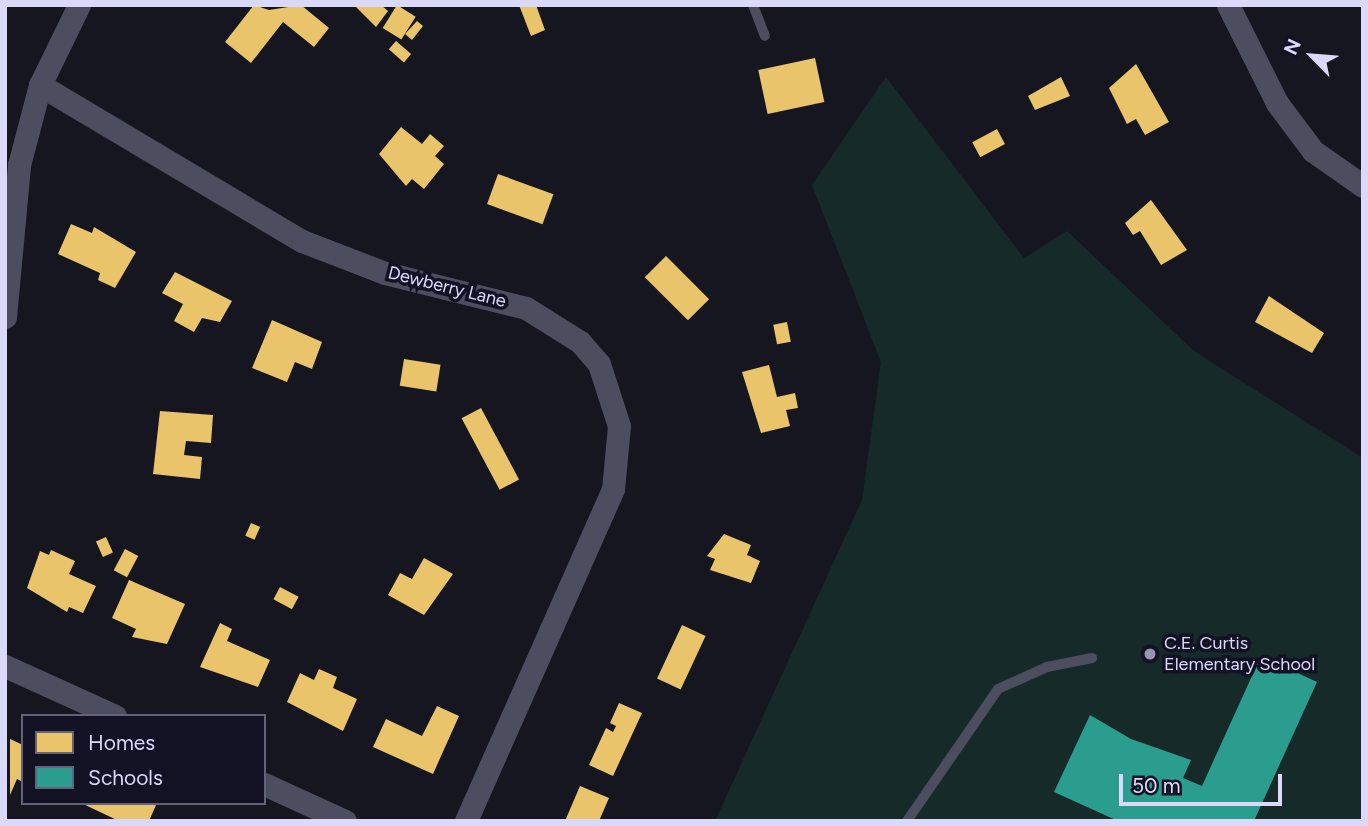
<!DOCTYPE html>
<style>
body{margin:0}
#map{position:relative;width:1368px;height:826px;overflow:hidden;background:#161620;font-family:Figtree,sans-serif}
div>[style]{position:absolute}
[style*='--x']{left:calc(var(--x)*1px);top:calc(var(--y)*1px);width:calc(var(--w)*1px);rotate:calc(var(--a)*1deg)}
.green>*{inset:0;background:#162a29}
.homes>*{inset:0;background:#e9c46a;transform-origin:0 0}
.schools>*{inset:0;background:#2a9d8f}
.lane>*{height:10px;margin:-5px;padding:0 5px;transform-origin:5px;border-radius:5px;background:#4c4d5f}
.street>*{height:23px;margin:-11.5px;padding:0 11.5px;transform-origin:11.5px;border-radius:11.5px;background:#4c4d5f}
.dots>*{width:19px;height:19px;translate:-50% -50%;box-sizing:border-box;border:4px solid #131224;border-radius:50%}
span{translate:-50% -50%;white-space:nowrap;text-align:center;line-height:1.15;-webkit-text-stroke:7px #131224;paint-order:stroke}
.street-label{font-size:18px;color:#dad9fa}
.poi-label{font-size:18px;color:#dad9fa}
.left{translate:0 -50%;text-align:left}
.frame{position:absolute;inset:0;border:7px solid #dad9fa;pointer-events:none}
.legend{position:absolute;left:21px;top:714px;width:245px;height:91px;box-sizing:border-box;background:#131224;border:2px solid #63627a;margin:0;padding:9px 12px;list-style:none;font-size:21px;color:#dad9fa}
.legend li{display:flex;align-items:center;gap:14px;height:35px}
.legend b{width:35px;border:2px solid #63627a}
.north{position:absolute;left:1277px;top:21px;width:70px;height:70px;-webkit-text-stroke:5px #131224;paint-order:stroke;rotate:295deg;font-size:19px;font-weight:700;line-height:28px;text-align:center;color:#dad9fa}
.north::after{content:'';display:block;margin:auto;width:24px;height:32px;background:#dad9fa;clip-path:polygon(50% 0,100% 100%,50% 72%,0 100%)}
.scale{position:absolute;left:1119px;top:774px;width:163px;height:32px;box-sizing:border-box;border:4px solid #dad9fa;border-top:0;padding-left:9px;font-size:21px;line-height:24px;white-space:nowrap;color:#dad9fa;-webkit-text-stroke:5px #131224;paint-order:stroke}
</style>
<div id="map">
<div class="green">
<div style="clip-path:polygon(886px 77px,1024px 258px,1067px 231px,1194px 351px,1363px 458px,1363px 821px,715px 821px,862px 500px,881px 362px,812px 185px)"></div>
</div>
<div class="homes">
<div style="clip-path:polygon(254px 5px,269px 10px,301px 5px,329px 28px,314px 47px,283px 22px,251px 63px,225px 42px)"></div>
<div style="clip-path:polygon(354px 5px,381px 5px,388px 11px,376px 27px)"></div>
<div style="left:397px;top:5px;width:22px;height:27px;rotate:32deg"></div>
<div style="clip-path:polygon(519px 5px,536px 5px,545px 30px,531px 36px)"></div>
<div style="clip-path:polygon(417px 21px,423px 26px,412px 40px,405px 34px)"></div>
<div style="left:396px;top:41px;width:20px;height:11px;rotate:41deg"></div>
<div style="left:815px;top:58px;width:45px;height:58px;rotate:78deg"></div>
<div style="clip-path:polygon(1136px 64px,1169px 122px,1145px 135px,1136px 119px,1127px 124px,1109px 88px)"></div>
<div style="clip-path:polygon(1061px 77px,1070px 96px,1035px 110px,1028px 96px)"></div>
<div style="clip-path:polygon(401px 127px,422px 144px,430px 134px,444px 146px,435px 156px,444px 164px,424px 189px,412px 179px,406px 186px,379px 154px)"></div>
<div style="left:997px;top:129px;width:17px;height:28px;rotate:62deg"></div>
<div style="left:498px;top:174px;width:59px;height:32px;rotate:20deg"></div>
<div style="clip-path:polygon(1151px 200px,1187px 250px,1161px 265px,1140px 231px,1133px 235px,1125px 223px)"></div>
<div style="clip-path:polygon(71px 224px,92px 233px,94px 227px,136px 252px,115px 288px,98px 280px,100px 273px,58px 254px)"></div>
<div style="left:666px;top:256px;width:61px;height:30px;rotate:45deg"></div>
<div style="clip-path:polygon(175px 272px,232px 301px,220px 322px,202px 318px,194px 332px,174px 321px,183px 304px,162px 293px)"></div>
<div style="clip-path:polygon(1269px 296px,1324px 333px,1312px 353px,1255px 322px)"></div>
<div style="clip-path:polygon(272px 320px,322px 342px,312px 369px,295px 362px,287px 382px,252px 368px)"></div>
<div style="left:787px;top:322px;width:20px;height:14px;rotate:79deg"></div>
<div style="left:404px;top:359px;width:37px;height:27px;rotate:9deg"></div>
<div style="clip-path:polygon(769px 365px,777px 397px,795px 393px,798px 408px,786px 410px,790px 426px,761px 433px,742px 372px)"></div>
<div style="left:481px;top:408px;width:81px;height:22px;rotate:62deg"></div>
<div style="clip-path:polygon(160px 411px,213px 415px,211px 443px,186px 441px,184px 455px,202px 457px,200px 479px,153px 474px)"></div>
<div style="left:251px;top:523px;width:10px;height:14px;rotate:24deg"></div>
<div style="clip-path:polygon(724px 534px,751px 545px,747px 555px,760px 561px,751px 583px,710px 570px,715px 559px,707px 556px)"></div>
<div style="left:106px;top:537px;width:17px;height:11px;rotate:66deg"></div>
<div style="left:125px;top:549px;width:15px;height:24px;rotate:28deg"></div>
<div style="clip-path:polygon(51px 550px,75px 561px,69px 574px,96px 586px,83px 613px,69px 607px,67px 612px,27px 588px,40px 551px,49px 555px)"></div>
<div style="clip-path:polygon(424px 558px,453px 574px,424px 615px,388px 595px,400px 573px,412px 579px)"></div>
<div style="clip-path:polygon(129px 580px,185px 604px,167px 644px,132px 637px,136px 629px,112px 618px)"></div>
<div style="left:280px;top:587px;width:21px;height:14px;rotate:28deg"></div>
<div style="clip-path:polygon(220px 623px,232px 629px,227px 641px,270px 660px,258px 687px,200px 667px)"></div>
<div style="left:682px;top:625px;width:26px;height:59px;rotate:25deg"></div>
<div style="clip-path:polygon(319px 669px,337px 677px,333px 688px,357px 699px,343px 731px,287px 702px,300px 673px,314px 680px)"></div>
<div style="clip-path:polygon(619px 703px,642px 713px,613px 776px,589px 765px,606px 728px,613px 732px,616px 726px,610px 723px)"></div>
<div style="clip-path:polygon(437px 706px,459px 716px,433px 774px,373px 747px,386px 719px,422px 736px)"></div>
<div style="clip-path:polygon(10px 739px,23px 745px,23px 782px,17px 779px,10px 795px)"></div>
<div style="clip-path:polygon(580px 786px,609px 798px,599px 821px,565px 821px)"></div>
<div style="clip-path:polygon(81px 803px,151px 803px,156px 805px,149px 821px,119px 821px)"></div>
</div>
<div class="schools">
<div style="clip-path:polygon(1261px 656px,1317px 682px,1254px 821px,1118px 821px,1054px 792px,1090px 715px,1131px 739px,1191px 760px,1183px 778px,1202px 786px)"></div>
</div>
<div class="lane">
<div style="--x:753;--y:5;--w:33;--a:69"></div>
<div style="--x:907;--y:821;--w:160;--a:-55.4"></div>
<div style="--x:998;--y:689;--w:54;--a:-24.2"></div>
<div style="--x:1047;--y:667;--w:46;--a:-11.3"></div>
</div>
<div class="street">
<div style="--x:1228;--y:5;--w:110;--a:63.4"></div>
<div style="--x:1277;--y:103;--w:60;--a:53.1"></div>
<div style="--x:1313;--y:151;--w:61;--a:35"></div>
<div style="--x:40;--y:85;--w:305;--a:30.8"></div>
<div style="--x:302;--y:241;--w:89;--a:21.1"></div>
<div style="--x:385;--y:273;--w:145;--a:13.9"></div>
<div style="--x:526;--y:308;--w:64;--a:32.2"></div>
<div style="--x:580;--y:342;--w:29;--a:49"></div>
<div style="--x:599;--y:364;--w:65;--a:72.1"></div>
<div style="--x:619;--y:426;--w:63;--a:95.4"></div>
<div style="--x:613;--y:489;--w:363;--a:113.9"></div>
<div style="--x:5;--y:317;--w:153;--a:-84.7"></div>
<div style="--x:19;--y:165;--w:83;--a:-75.3"></div>
<div style="--x:40;--y:85;--w:89;--a:-64"></div>
<div style="--x:5;--y:666;--w:121;--a:24.4"></div>
<div style="--x:264;--y:784;--w:89;--a:24.6"></div>
</div>
<div class="dots">
<div style="left:1150px;top:654px;background:#9595ae"></div>
</div>
<div class="street-label">
<span style="left:447px;top:287px;rotate:14deg">Dewberry Lane</span>
</div>
<div class="poi-label">
<span class="left" style="left:1164px;top:654px">C.E. Curtis<br>Elementary School</span>
</div>
<div class="frame"></div>
<ul class="legend">
<li><b style="height:19px;background:#e9c46a"></b>Homes</li>
<li><b style="height:19px;background:#2a9d8f"></b>Schools</li>
</ul>
<div class="north">N</div>
<div class="scale">50 m</div>
</div>
